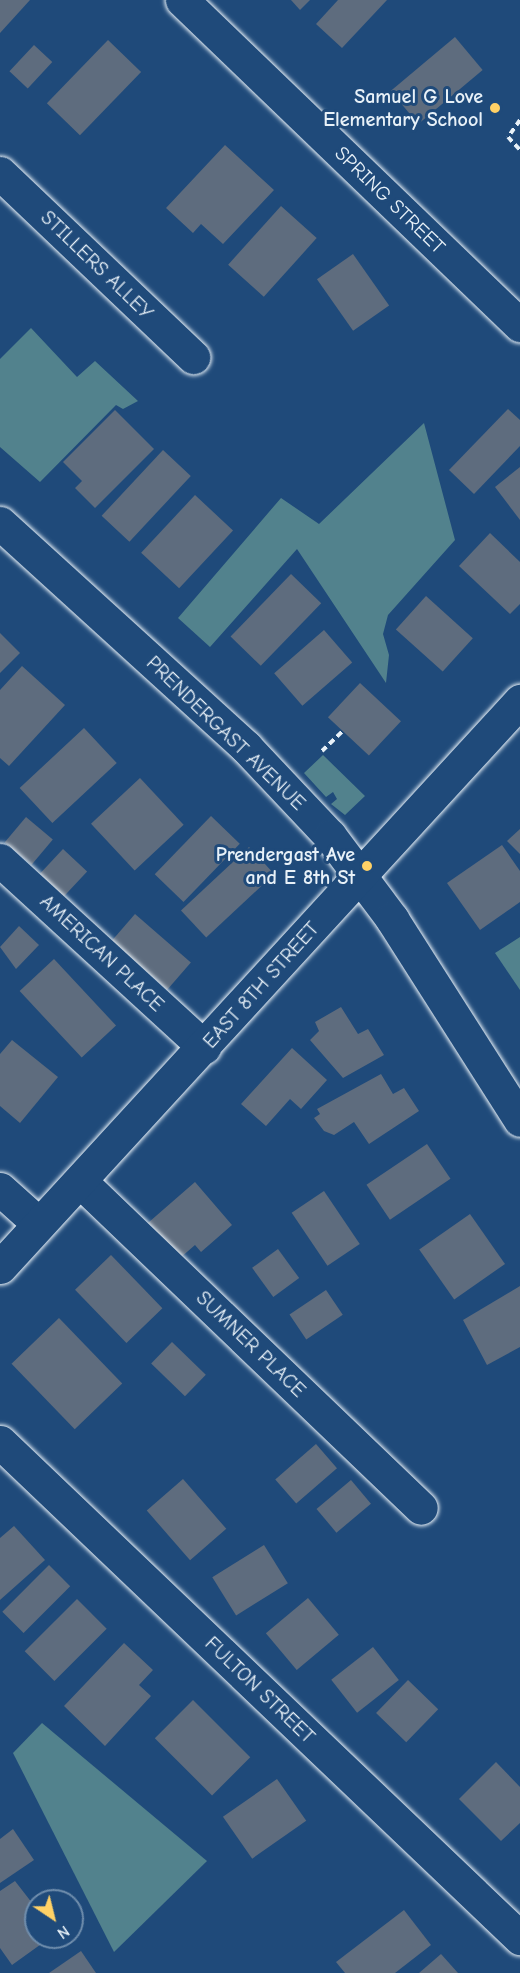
<!DOCTYPE html>
<style>
body{margin:0}
#map{position:relative;width:520px;height:1973px;overflow:hidden;background:#1f4a7a;font-family:"Comic Neue",sans-serif}
div>[style]{position:absolute}
[style*='--x']{left:calc(var(--x)*1px);top:calc(var(--y)*1px);width:calc(var(--w)*1px);rotate:calc(var(--a)*1deg)}
.green>*{inset:0;background:#52828d}
.building>*{inset:0;background:#5e6c7e;transform-origin:0 0}
.path>*{height:4px;margin-top:-2px;transform-origin:0;background:repeating-linear-gradient(90deg,#e8f1f8 0 6px,transparent 0 10.5px)}
.roads{filter:drop-shadow(0 0 2px #e8f1f8) drop-shadow(0 0 2px #e8f1f8)}
.minor>*{height:33px;margin:-16.5px;padding:0 16.5px;transform-origin:16.5px;border-radius:16.5px;background:#1f4a7a}
.dots>*{width:16px;height:16px;translate:-50% -50%;box-sizing:border-box;border:3px solid #1f4a7a;border-radius:50%}
span{translate:-50% -50%;white-space:nowrap;text-align:center;line-height:1.15;-webkit-text-stroke:6px #1f4a7a;paint-order:stroke}
.poi-label{font-size:20px;color:#e8f1f8;font-weight:700}
.right{translate:-100% -50%;text-align:right}
.street-label{font-size:20px;color:#e8f1f8}
.north{position:absolute;left:24px;top:1889px;width:60px;height:60px;box-sizing:border-box;background:#1f4a7a;border:2px solid #6f8dac;border-radius:50%;rotate:145deg;font-size:16px;font-weight:700;line-height:24px;text-align:center;color:#e8f1f8}
.north::after{content:'';display:block;margin:auto;width:21px;height:27px;background:#ffd166;clip-path:polygon(50% 0,100% 100%,50% 72%,0 100%)}
</style>
<div id="map">
<div class="green">
<div style="clip-path:polygon(31px 328px,77px 377px,95px 361px,138px 401px,123px 409px,116px 405px,40px 482px,0 447px,0 359px)"></div>
<div style="clip-path:polygon(424px 423px,455px 540px,388px 615px,383px 634px,389px 655px,386px 683px,297px 549px,210px 647px,178px 618px,281px 498px,319px 524px)"></div>
<div style="clip-path:polygon(323px 755px,365px 796px,345px 815px,331px 804px,337px 799px,333px 792px,326px 797px,304px 773px)"></div>
<div style="clip-path:polygon(520px 937px,520px 990px,495px 953px)"></div>
<div style="clip-path:polygon(42px 1723px,207px 1861px,114px 1952px,13px 1753px)"></div>
</div>
<div class="building">
<div style="clip-path:polygon(0 0,30px 0,0 33px)"></div>
<div style="clip-path:polygon(291px 0,310px 0,300px 10px)"></div>
<div style="clip-path:polygon(338px 0,387px 0,342px 48px,316px 24px)"></div>
<div style="left:455px;top:37px;width:43px;height:84px;rotate:50deg"></div>
<div style="left:108px;top:40px;width:46px;height:88px;rotate:44deg"></div>
<div style="left:34px;top:45px;width:25px;height:36px;rotate:43deg"></div>
<div style="clip-path:polygon(225px 145px,274px 190px,223px 244px,201px 224px,193px 233px,166px 208px)"></div>
<div style="left:281px;top:206px;width:48px;height:79px;rotate:42deg"></div>
<div style="left:353px;top:254px;width:63px;height:44px;rotate:55deg"></div>
<div style="clip-path:polygon(508px 409px,520px 420px,520px 446px,474px 494px,449px 470px)"></div>
<div style="clip-path:polygon(115px 410px,154px 449px,95px 508px,75px 488px,82px 481px,63px 462px)"></div>
<div style="left:163px;top:450px;width:38px;height:90px;rotate:43deg"></div>
<div style="clip-path:polygon(520px 467px,520px 520px,495px 487px)"></div>
<div style="left:195px;top:495px;width:52px;height:79px;rotate:43deg"></div>
<div style="clip-path:polygon(490px 533px,520px 562px,520px 604px,510px 614px,459px 566px)"></div>
<div style="left:291px;top:574px;width:42px;height:87px;rotate:44deg"></div>
<div style="left:426px;top:596px;width:63px;height:45px;rotate:42deg"></div>
<div style="left:324px;top:630px;width:43px;height:66px;rotate:49deg"></div>
<div style="clip-path:polygon(0 633px,20px 653px,0 673px)"></div>
<div style="clip-path:polygon(22px 666px,65px 705px,9px 766px,0 758px,0 690px)"></div>
<div style="left:360px;top:683px;width:56px;height:47px;rotate:43deg"></div>
<div style="left:84px;top:728px;width:48px;height:88px;rotate:47deg"></div>
<div style="left:140px;top:778px;width:64px;height:67px;rotate:47deg"></div>
<div style="left:211px;top:816px;width:40px;height:81px;rotate:44deg"></div>
<div style="left:26px;top:817px;width:35px;height:33px;rotate:40deg"></div>
<div style="clip-path:polygon(520px 829px,520px 854px,507px 841px)"></div>
<div style="clip-path:polygon(502px 845px,520px 871px,520px 902px,480px 930px,447px 883px)"></div>
<div style="left:249px;top:847px;width:37px;height:93px;rotate:47deg"></div>
<div style="left:63px;top:849px;width:33px;height:37px;rotate:43deg"></div>
<div style="left:135px;top:914px;width:74px;height:36px;rotate:41deg"></div>
<div style="clip-path:polygon(19px 926px,39px 945px,16px 969px,0 947px)"></div>
<div style="left:54px;top:959px;width:91px;height:47px;rotate:47deg"></div>
<div style="clip-path:polygon(341px 1007px,358px 1034px,368px 1029px,384px 1055px,343px 1078px,310px 1040px,319px 1031px,315px 1022px)"></div>
<div style="clip-path:polygon(12px 1040px,58px 1077px,20px 1123px,0 1106px,0 1054px)"></div>
<div style="clip-path:polygon(292px 1048px,327px 1080px,301px 1109px,290px 1099px,266px 1126px,241px 1104px)"></div>
<div style="clip-path:polygon(381px 1074px,393px 1094px,404px 1088px,419px 1111px,369px 1144px,354px 1122px,334px 1135px,324px 1131px,314px 1118px,320px 1114px,317px 1109px)"></div>
<div style="left:427px;top:1144px;width:42px;height:73px;rotate:56deg"></div>
<div style="clip-path:polygon(195px 1182px,232px 1225px,201px 1252px,195px 1245px,172px 1265px,141px 1229px)"></div>
<div style="left:324px;top:1191px;width:64px;height:39px;rotate:56deg"></div>
<div style="left:470px;top:1214px;width:61px;height:62px;rotate:55deg"></div>
<div style="left:278px;top:1249px;width:36px;height:32px;rotate:54deg"></div>
<div style="left:111px;top:1255px;width:74px;height:50px;rotate:46deg"></div>
<div style="clip-path:polygon(520px 1286px,520px 1347px,487px 1365px,463px 1320px)"></div>
<div style="left:326px;top:1290px;width:30px;height:44px;rotate:56deg"></div>
<div style="left:59px;top:1318px;width:91px;height:66px;rotate:46deg"></div>
<div style="left:172px;top:1342px;width:47px;height:30px;rotate:44deg"></div>
<div style="left:316px;top:1444px;width:32px;height:54px;rotate:49deg"></div>
<div style="left:183px;top:1479px;width:66px;height:48px;rotate:49deg"></div>
<div style="left:351px;top:1480px;width:31px;height:45px;rotate:50deg"></div>
<div style="clip-path:polygon(14px 1526px,45px 1560px,0 1600px,0 1538px)"></div>
<div style="left:264px;top:1545px;width:45px;height:61px;rotate:58deg"></div>
<div style="left:49px;top:1565px;width:30px;height:66px;rotate:45deg"></div>
<div style="left:308px;top:1598px;width:48px;height:55px;rotate:50deg"></div>
<div style="left:77px;top:1599px;width:42px;height:74px;rotate:45deg"></div>
<div style="clip-path:polygon(124px 1643px,153px 1670px,139px 1685px,151px 1696px,105px 1746px,64px 1706px)"></div>
<div style="left:373px;top:1647px;width:42px;height:53px;rotate:52deg"></div>
<div style="left:408px;top:1680px;width:42px;height:46px;rotate:44deg"></div>
<div style="left:193px;top:1700px;width:81px;height:54px;rotate:45deg"></div>
<div style="clip-path:polygon(496px 1762px,520px 1787px,520px 1823px,501px 1841px,459px 1799px)"></div>
<div style="left:277px;top:1779px;width:51px;height:66px;rotate:55deg"></div>
<div style="clip-path:polygon(13px 1829px,34px 1860px,0 1883px,0 1839px)"></div>
<div style="clip-path:polygon(15px 1881px,36px 1908px,36px 1937px,51px 1937px,12px 1965px,0 1948px,0 1891px)"></div>
<div style="clip-path:polygon(404px 1910px,431px 1945px,395px 1973px,345px 1973px,336px 1962px)"></div>
<div style="clip-path:polygon(81px 1951px,96px 1973px,49px 1973px)"></div>
<div style="clip-path:polygon(441px 1954px,458px 1973px,419px 1973px)"></div>
</div>
<div class="path">
<div style="--x:520;--y:120;--w:21;--a:125"></div>
<div style="--x:508;--y:137;--w:18;--a:47"></div>
<div style="--x:322;--y:751;--w:29;--a:-44"></div>
</div>
<div class="roads">
<div class="minor">
<div style="--x:182;--y:0;--w:469;--a:43.9"></div>
<div style="--x:0;--y:173;--w:267;--a:43.6"></div>
<div style="--x:0;--y:523;--w:333;--a:42.3"></div>
<div style="--x:246;--y:747;--w:122;--a:46.7"></div>
<div style="--x:330;--y:836;--w:104;--a:53.2"></div>
<div style="--x:392;--y:919;--w:238;--a:57.5"></div>
<div style="--x:0;--y:860;--w:277;--a:42.5"></div>
<div style="--x:80;--y:1181;--w:472;--a:43.8"></div>
<div style="--x:0;--y:1189;--w:52;--a:41.9"></div>
<div style="--x:0;--y:1267;--w:769;--a:-47.43"></div>
<div style="--x:0;--y:1442;--w:719;--a:43.65"></div>
</div>
</div>
<div class="dots">
<div style="left:495px;top:108px;background:#ffd166"></div>
<div style="left:367px;top:866px;background:#ffd166"></div>
</div>
<div class="poi-label">
<span class="right" style="left:483px;top:108px">Samuel G Love<br>Elementary School</span>
<span class="right" style="left:355px;top:866px">Prendergast Ave<br>and E 8th St</span>
</div>
<div class="street-label">
<span style="left:390px;top:200px;rotate:44deg">SPRING STREET</span>
<span style="left:97px;top:265px;rotate:44deg">STILLERS ALLEY</span>
<span style="left:226px;top:733px;rotate:44deg">PRENDERGAST AVENUE</span>
<span style="left:102px;top:953px;rotate:43deg">AMERICAN PLACE</span>
<span style="left:261px;top:985px;rotate:-48deg">EAST 8TH STREET</span>
<span style="left:251px;top:1344px;rotate:44deg">SUMNER PLACE</span>
<span style="left:260px;top:1690px;rotate:44deg">FULTON STREET</span>
</div>
<div class="north">N</div>
</div>
